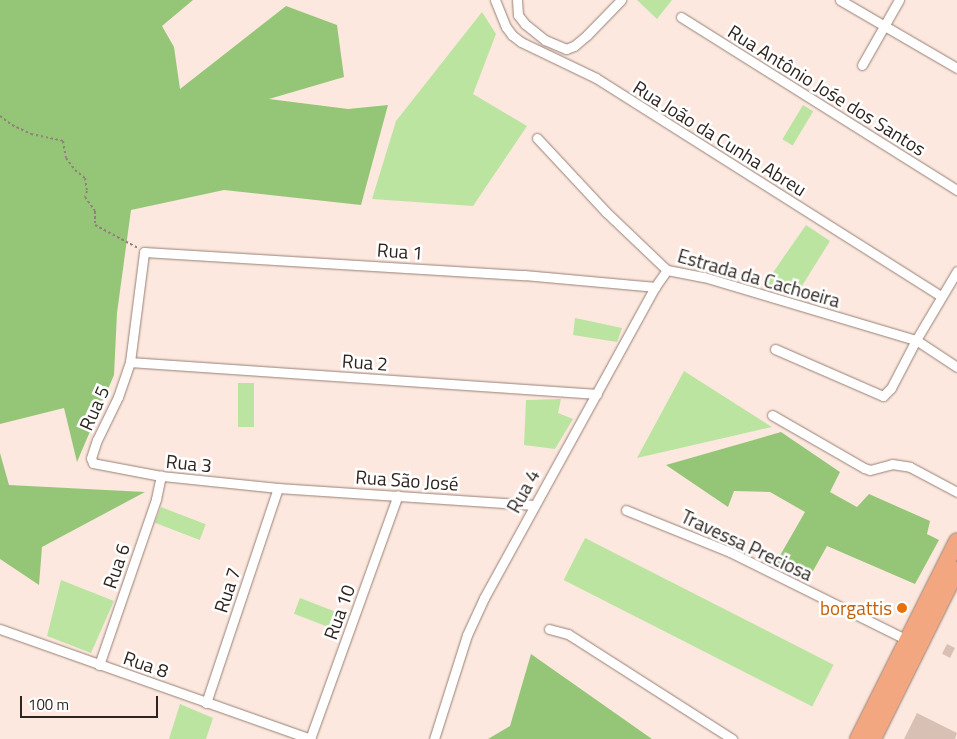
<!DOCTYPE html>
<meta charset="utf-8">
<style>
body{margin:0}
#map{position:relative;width:957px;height:739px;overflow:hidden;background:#fde8df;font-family:"Titillium Web",sans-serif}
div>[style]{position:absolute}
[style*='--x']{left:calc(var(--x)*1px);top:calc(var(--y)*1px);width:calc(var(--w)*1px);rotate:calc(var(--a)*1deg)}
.green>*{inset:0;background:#bae4a0;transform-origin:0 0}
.forest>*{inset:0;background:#95c677}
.building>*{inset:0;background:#d9c0b5;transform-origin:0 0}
.path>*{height:2px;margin-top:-1px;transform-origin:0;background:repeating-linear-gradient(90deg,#90817a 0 2.5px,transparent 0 5px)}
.roads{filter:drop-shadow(0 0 1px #978076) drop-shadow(0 0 1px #978076)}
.street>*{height:9px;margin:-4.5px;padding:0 4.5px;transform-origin:4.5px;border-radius:4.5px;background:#fff}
.highway>*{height:16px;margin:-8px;padding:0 8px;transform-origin:8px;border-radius:8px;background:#f2a780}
.dots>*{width:14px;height:14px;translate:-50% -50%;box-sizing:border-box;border:2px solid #fff;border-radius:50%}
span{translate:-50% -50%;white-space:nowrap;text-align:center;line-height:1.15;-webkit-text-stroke:5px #fff;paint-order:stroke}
.street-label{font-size:19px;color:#2d231f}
.food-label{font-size:19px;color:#c56008}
.right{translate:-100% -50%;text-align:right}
.scale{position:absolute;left:20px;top:696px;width:138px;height:22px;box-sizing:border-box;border:2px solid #2d231f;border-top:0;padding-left:6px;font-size:15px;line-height:18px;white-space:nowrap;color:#2d231f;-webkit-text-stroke:4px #fff;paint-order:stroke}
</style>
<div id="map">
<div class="green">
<div style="clip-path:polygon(637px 0,672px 0,657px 19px)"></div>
<div style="clip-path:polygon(482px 12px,496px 34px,473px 94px,527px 126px,473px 206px,372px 199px,396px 121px)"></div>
<div style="left:803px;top:105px;width:12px;height:40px;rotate:31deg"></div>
<div style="clip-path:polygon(806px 225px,830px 241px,795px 297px,765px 284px)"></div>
<div style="clip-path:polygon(575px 318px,622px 328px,617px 342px,573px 335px)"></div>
<div style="clip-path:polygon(684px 371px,772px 427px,637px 458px)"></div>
<div style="left:238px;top:383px;width:16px;height:44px"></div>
<div style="clip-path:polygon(561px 399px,558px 413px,573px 419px,555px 449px,524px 445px,526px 400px)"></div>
<div style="left:161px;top:507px;width:48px;height:17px;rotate:21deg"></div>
<div style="left:585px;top:538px;width:279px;height:47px;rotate:27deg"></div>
<div style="clip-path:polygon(61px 580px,114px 601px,91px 653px,47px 636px)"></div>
<div style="left:300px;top:598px;width:48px;height:17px;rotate:21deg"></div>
<div style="clip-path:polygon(180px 704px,213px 718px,206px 739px,169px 739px)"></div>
</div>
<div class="forest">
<div style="clip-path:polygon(0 0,193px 0,162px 26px,174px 47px,180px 89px,286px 6px,337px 25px,344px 77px,269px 99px,348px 109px,388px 105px,361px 205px,224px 190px,131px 210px,117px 313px,114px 375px,77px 462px,64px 408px,0 424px)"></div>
<div style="clip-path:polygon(781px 432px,840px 472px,830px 492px,857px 507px,869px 494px,930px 521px,927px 534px,939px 540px,915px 584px,827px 546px,808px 580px,774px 566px,805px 512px,770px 492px,734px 491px,728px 507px,666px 465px)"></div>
<div style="clip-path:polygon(0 453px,9px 485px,145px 492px,42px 547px,39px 585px,0 559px)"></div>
<div style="clip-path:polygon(531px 654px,652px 739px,488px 739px,510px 726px)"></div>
</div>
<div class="building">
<div style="left:947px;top:644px;width:9px;height:11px;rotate:27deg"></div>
<div style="clip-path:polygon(917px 713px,957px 733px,955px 739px,904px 739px)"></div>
</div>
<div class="path">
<div style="--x:0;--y:116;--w:15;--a:37"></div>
<div style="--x:12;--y:125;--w:21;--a:25"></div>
<div style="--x:31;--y:134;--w:33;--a:12"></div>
<div style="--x:63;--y:141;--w:17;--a:80"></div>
<div style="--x:66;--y:158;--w:15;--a:53"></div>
<div style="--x:75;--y:170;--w:13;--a:39"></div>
<div style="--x:85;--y:178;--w:13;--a:81"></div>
<div style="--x:87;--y:191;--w:6;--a:108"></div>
<div style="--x:85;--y:197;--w:17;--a:54"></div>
<div style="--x:95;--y:211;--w:14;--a:90"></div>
<div style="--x:95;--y:225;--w:49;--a:28.1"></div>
</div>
<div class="roads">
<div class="street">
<div style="--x:495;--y:0;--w:29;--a:68"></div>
<div style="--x:506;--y:27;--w:10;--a:53"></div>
<div style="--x:512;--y:35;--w:11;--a:38"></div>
<div style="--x:521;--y:42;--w:83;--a:25.6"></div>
<div style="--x:596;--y:78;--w:408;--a:32.3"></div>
<div style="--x:517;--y:0;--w:15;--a:86"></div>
<div style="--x:518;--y:15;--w:11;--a:52"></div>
<div style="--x:525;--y:24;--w:26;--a:39"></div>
<div style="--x:545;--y:40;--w:23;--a:23"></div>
<div style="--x:566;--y:49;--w:9;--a:-21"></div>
<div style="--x:574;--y:46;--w:17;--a:-40"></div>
<div style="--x:587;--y:35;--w:49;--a:-45.8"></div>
<div style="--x:840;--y:0;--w:135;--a:30.2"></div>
<div style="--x:681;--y:17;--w:326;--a:32.1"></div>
<div style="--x:862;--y:65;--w:75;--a:-60.4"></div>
<div style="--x:537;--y:138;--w:101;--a:47"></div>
<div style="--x:606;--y:212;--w:84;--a:43.6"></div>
<div style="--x:667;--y:270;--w:38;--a:11"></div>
<div style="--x:704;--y:277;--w:221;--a:16.6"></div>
<div style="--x:916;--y:340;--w:49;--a:33.4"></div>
<div style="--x:775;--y:349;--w:118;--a:23.5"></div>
<div style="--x:883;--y:396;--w:11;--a:-45"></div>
<div style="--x:891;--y:388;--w:54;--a:-62.5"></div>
<div style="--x:916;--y:340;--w:80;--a:-59.3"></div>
<div style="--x:130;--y:362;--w:468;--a:3.9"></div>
<div style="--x:772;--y:415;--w:106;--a:29.9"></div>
<div style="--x:864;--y:468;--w:6;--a:18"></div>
<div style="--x:870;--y:470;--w:23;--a:-15"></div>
<div style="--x:892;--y:464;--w:18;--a:9"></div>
<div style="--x:910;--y:467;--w:53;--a:28"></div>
<div style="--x:534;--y:505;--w:257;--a:-176.2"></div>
<div style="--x:278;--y:488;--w:118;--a:-174.1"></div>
<div style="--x:161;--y:476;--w:69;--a:-169.2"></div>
<div style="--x:93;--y:463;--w:5;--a:-112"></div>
<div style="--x:91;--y:458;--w:19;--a:-72"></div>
<div style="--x:97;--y:440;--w:48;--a:-64"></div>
<div style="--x:118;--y:397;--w:37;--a:-71"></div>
<div style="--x:130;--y:362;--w:111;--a:-82.7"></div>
<div style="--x:144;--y:252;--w:381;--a:3.5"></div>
<div style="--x:524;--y:275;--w:132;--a:5.2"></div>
<div style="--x:626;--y:510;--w:112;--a:22"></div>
<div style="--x:730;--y:552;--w:198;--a:26.4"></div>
<div style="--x:0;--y:629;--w:329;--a:19.5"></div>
<div style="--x:549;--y:629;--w:20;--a:15"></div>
<div style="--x:568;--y:634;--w:195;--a:32.6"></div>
<div style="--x:99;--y:665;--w:176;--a:-71"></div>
<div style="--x:156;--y:499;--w:24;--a:-78"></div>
<div style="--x:206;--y:703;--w:227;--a:-71.5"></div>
<div style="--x:310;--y:739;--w:259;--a:-70.2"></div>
<div style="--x:434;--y:739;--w:109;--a:-72.4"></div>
<div style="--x:467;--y:635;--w:41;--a:-65.3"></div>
<div style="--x:484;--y:598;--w:355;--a:-61.2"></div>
<div style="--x:655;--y:287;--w:21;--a:-55"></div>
</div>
<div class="highway">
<div style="--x:858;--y:739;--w:221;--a:-63.4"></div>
<div style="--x:873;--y:739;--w:189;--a:-63.6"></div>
</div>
</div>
<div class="dots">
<div style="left:902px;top:608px;background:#e8710a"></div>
</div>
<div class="street-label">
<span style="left:827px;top:90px;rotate:32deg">Rua Antônio Jośe dos Santos</span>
<span style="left:720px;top:138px;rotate:32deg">Rua João da Cunha Abreu</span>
<span style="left:400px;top:251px;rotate:4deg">Rua 1</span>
<span style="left:759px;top:278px;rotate:16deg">Estrada da Cachoeira</span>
<span style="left:365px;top:362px;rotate:4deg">Rua 2</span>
<span style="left:94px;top:408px;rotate:-66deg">Rua 5</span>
<span style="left:189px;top:463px;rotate:6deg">Rua 3</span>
<span style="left:407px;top:480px;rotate:4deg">Rua São José</span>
<span style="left:523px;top:491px;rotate:-61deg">Rua 4</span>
<span style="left:747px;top:545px;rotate:25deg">Travessa Preciosa</span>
<span style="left:116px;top:566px;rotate:-71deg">Rua 6</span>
<span style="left:227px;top:590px;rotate:-72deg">Rua 7</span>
<span style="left:339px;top:612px;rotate:-70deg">Rua 10</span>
<span style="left:146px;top:664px;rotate:19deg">Rua 8</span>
</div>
<div class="food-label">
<span class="right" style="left:892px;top:608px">borgattis</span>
</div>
<div class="scale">100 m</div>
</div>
